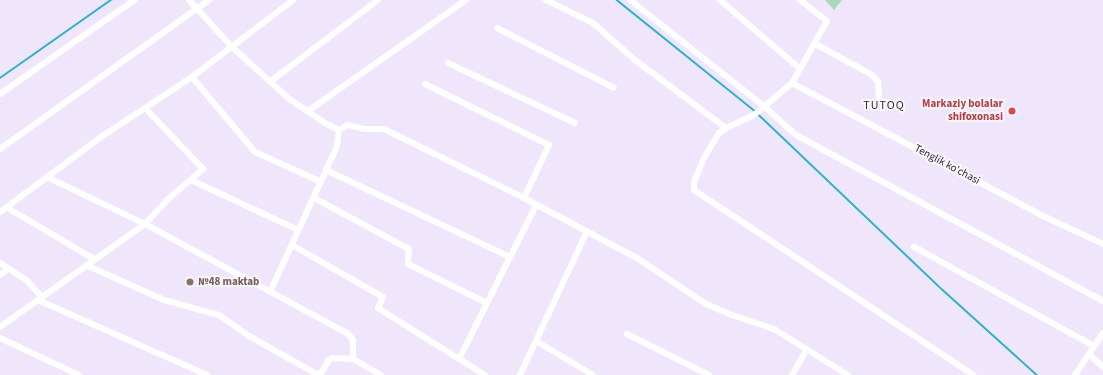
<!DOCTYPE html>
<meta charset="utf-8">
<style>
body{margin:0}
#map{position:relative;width:1103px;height:375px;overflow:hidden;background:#f0e6fc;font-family:"Source Sans 3",sans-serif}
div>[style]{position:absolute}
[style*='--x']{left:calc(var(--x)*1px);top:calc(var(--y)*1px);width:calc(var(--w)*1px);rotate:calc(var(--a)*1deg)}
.green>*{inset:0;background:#a9dab8}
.stream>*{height:1.5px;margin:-0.75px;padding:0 0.75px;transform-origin:0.75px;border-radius:0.75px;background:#2ab4c7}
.minor>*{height:6px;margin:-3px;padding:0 3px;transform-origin:3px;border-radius:3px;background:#fff}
.dots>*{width:11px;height:11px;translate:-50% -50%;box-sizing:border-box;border:2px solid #f9f7fc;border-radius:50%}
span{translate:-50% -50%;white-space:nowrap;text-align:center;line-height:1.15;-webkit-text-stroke:4px #f9f7fc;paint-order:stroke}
.health-label{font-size:11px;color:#be3a42;font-weight:700}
.right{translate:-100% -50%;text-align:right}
.street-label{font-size:11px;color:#2e2934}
.education-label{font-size:11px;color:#785e54;font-weight:700}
.left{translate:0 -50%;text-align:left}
.neighbourhood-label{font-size:12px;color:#2e2934;letter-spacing:1px}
</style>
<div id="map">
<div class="green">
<div style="clip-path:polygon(825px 0,842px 0,834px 10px)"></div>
</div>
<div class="stream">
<div style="--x:617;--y:0;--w:177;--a:38.8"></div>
<div style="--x:0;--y:78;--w:136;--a:-35.1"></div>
<div style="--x:758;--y:114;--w:255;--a:43.6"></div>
<div style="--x:943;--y:290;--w:127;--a:42.1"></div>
</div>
<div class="minor">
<div style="--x:189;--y:0;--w:64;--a:47.5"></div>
<div style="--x:232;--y:47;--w:76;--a:42.3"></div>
<div style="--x:288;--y:98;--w:45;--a:34"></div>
<div style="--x:325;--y:123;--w:16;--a:27"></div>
<div style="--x:546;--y:0;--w:52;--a:26.1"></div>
<div style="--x:593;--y:23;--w:56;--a:41.4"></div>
<div style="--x:635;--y:60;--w:114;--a:36.8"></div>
<div style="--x:630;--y:0;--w:172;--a:38.4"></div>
<div style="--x:765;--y:107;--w:42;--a:42.1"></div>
<div style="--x:796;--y:135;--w:349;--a:28.4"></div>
<div style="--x:720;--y:0;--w:104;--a:40.7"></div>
<div style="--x:800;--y:0;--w:34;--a:38"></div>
<div style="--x:827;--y:21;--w:71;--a:119.4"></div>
<div style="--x:792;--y:83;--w:50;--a:139.9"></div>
<div style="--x:754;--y:115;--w:31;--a:155"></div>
<div style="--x:726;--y:128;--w:9;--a:144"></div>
<div style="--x:719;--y:133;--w:31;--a:121"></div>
<div style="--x:703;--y:160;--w:24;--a:112"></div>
<div style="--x:694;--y:182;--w:8;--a:90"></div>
<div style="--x:694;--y:190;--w:335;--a:33.5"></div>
<div style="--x:497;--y:28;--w:131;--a:27.1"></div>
<div style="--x:814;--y:43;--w:66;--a:28.9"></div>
<div style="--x:872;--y:75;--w:9;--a:49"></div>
<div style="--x:878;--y:82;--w:15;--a:86"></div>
<div style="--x:448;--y:63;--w:140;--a:25.3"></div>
<div style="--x:192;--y:77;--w:98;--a:50"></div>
<div style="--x:255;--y:152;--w:72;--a:24.4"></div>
<div style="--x:271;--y:81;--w:134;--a:-37.1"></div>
<div style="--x:792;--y:83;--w:284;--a:27.9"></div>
<div style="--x:1043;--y:216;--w:66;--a:25"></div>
<div style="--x:425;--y:84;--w:138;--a:26.2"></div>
<div style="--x:549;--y:145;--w:59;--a:115.3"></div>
<div style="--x:0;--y:94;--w:164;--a:-35"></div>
<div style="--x:308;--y:111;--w:193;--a:-35.1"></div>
<div style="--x:0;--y:149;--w:257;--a:-35.5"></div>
<div style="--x:326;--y:170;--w:204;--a:25.3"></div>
<div style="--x:47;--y:177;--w:109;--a:25.6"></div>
<div style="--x:145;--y:224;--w:230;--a:28.4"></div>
<div style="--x:347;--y:333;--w:9;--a:49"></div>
<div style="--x:353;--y:340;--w:19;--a:90"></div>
<div style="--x:191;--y:180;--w:118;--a:25"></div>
<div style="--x:314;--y:198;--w:108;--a:28.2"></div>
<div style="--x:409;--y:249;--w:15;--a:94"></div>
<div style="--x:408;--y:264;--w:88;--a:26.3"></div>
<div style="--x:6;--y:207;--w:102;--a:30.6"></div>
<div style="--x:0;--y:212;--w:126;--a:-36.6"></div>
<div style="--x:101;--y:137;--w:109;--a:-33.4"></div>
<div style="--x:192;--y:77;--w:127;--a:-37.3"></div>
<div style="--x:292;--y:245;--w:105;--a:29.7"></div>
<div style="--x:383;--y:297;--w:12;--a:114"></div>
<div style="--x:378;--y:308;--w:126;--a:32.1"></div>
<div style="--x:914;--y:247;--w:205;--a:28.8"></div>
<div style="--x:0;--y:263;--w:31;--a:33"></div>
<div style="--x:26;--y:280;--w:23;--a:47"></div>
<div style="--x:86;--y:265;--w:85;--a:24.2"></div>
<div style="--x:164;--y:300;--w:57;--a:15.3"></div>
<div style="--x:219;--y:315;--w:39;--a:35"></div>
<div style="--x:251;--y:337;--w:73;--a:29.4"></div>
<div style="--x:315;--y:373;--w:4;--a:14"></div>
<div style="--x:319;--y:374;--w:4;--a:-34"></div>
<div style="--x:322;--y:372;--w:13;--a:-61"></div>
<div style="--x:328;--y:361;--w:5;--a:-37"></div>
<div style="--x:332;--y:358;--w:21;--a:3"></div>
<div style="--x:353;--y:359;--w:32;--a:30"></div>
<div style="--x:0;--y:275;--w:11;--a:-38"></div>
<div style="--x:270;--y:292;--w:134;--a:-65.3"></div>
<div style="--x:326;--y:170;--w:26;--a:-65"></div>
<div style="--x:337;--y:146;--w:16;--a:-83"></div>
<div style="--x:339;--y:130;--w:10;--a:-29"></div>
<div style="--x:348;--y:125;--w:18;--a:13"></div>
<div style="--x:366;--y:129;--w:18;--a:0"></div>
<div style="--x:384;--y:129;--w:156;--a:26.2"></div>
<div style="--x:524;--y:198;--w:128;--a:28"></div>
<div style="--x:637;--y:258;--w:83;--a:33.7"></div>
<div style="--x:706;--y:304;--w:25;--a:23"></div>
<div style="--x:729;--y:314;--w:47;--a:18.4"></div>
<div style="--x:774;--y:329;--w:87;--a:31.9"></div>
<div style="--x:38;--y:300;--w:185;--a:23.9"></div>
<div style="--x:0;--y:327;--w:178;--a:-35.4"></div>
<div style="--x:145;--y:224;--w:33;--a:-47"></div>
<div style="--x:167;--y:200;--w:48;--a:-40.7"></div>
<div style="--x:203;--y:169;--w:83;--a:-133.5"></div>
<div style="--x:627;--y:334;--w:92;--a:26.6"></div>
<div style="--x:0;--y:338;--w:87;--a:25.1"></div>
<div style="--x:536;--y:341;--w:66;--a:30.8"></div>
<div style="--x:1089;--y:354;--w:19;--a:43"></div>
<div style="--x:459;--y:359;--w:172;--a:-63.4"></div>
<div style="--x:520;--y:375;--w:159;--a:-65"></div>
<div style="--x:792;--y:375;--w:30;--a:-60"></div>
<div style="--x:1075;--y:375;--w:50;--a:-56.3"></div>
</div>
<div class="dots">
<div style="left:1012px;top:111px;background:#e0444e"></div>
<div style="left:190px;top:282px;background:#8d6e63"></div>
</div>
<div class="health-label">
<span class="right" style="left:1003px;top:111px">Markaziy bolalar<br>shifoxonasi</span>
</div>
<div class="street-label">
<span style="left:947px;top:165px;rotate:28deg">Tenglik ko'chasi</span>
</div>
<div class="education-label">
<span class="left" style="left:198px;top:282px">№48 maktab</span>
</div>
<div class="neighbourhood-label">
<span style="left:884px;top:106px">TUTOQ</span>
</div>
</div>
